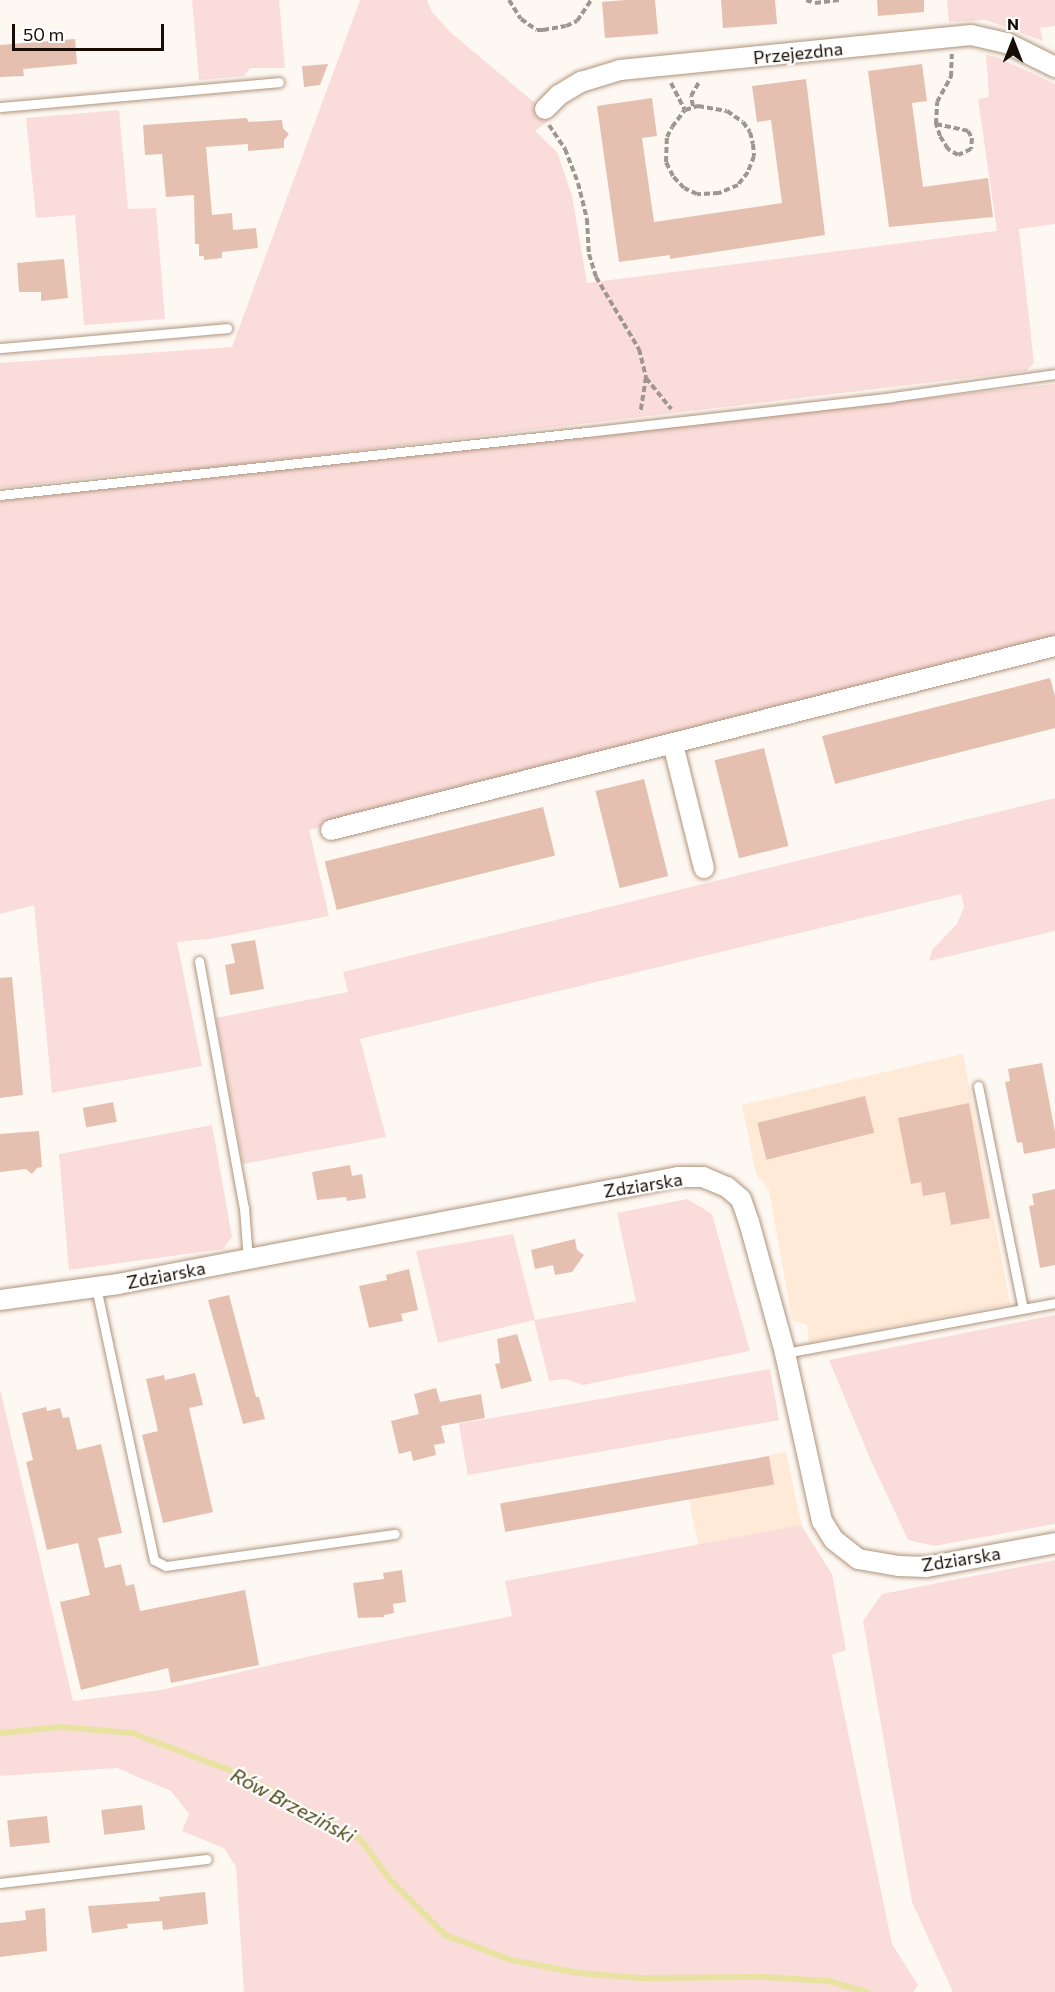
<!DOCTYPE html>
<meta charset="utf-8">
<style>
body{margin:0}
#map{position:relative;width:1055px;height:1992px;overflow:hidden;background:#fef8f3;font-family:Commissioner,sans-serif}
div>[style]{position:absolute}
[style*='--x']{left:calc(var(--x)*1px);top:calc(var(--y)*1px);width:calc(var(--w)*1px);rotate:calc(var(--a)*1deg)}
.built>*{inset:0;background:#ffe9d7;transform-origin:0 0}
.green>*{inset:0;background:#fadcda;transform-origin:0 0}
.stream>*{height:6px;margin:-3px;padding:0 3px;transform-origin:3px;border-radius:3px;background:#e9e3a3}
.building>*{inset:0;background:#e5c0b1;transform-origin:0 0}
.path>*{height:4px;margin-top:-2px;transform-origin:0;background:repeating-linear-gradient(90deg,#9e9690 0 6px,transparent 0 9px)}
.roads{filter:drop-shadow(0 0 2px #af947c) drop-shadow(0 0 2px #af947c)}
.lane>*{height:9px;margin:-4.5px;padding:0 4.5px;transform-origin:4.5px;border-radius:4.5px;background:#fff}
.street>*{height:20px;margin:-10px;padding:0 10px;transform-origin:10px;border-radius:10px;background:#fff}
span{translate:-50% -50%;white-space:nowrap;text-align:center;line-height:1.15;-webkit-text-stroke:4.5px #fff;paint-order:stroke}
.street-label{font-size:18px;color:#170d05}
.water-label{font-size:20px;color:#4c4717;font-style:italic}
.north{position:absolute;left:983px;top:12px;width:60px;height:60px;-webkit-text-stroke:4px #fff;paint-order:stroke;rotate:0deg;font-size:16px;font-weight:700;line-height:24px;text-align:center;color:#170d05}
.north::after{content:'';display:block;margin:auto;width:21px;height:27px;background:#170d05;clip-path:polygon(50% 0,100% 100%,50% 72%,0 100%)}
.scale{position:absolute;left:12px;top:24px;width:152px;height:27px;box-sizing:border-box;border:3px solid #170d05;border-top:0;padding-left:8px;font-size:18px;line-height:21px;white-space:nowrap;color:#170d05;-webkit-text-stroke:4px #fff;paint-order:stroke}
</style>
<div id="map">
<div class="built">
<div style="clip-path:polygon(963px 1054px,1010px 1304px,809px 1342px,807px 1325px,792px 1320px,769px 1190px,756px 1174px,742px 1105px)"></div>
<div style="left:786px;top:1452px;width:75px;height:105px;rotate:78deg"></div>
</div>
<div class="green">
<div style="clip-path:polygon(192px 0,279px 0,285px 68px,250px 68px,244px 76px,199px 80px)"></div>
<div style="clip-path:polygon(360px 0,427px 0,432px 12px,450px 32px,536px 104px,550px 119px,535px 131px,557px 152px,572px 196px,587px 283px,997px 231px,978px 99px,989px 97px,986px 55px,997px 57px,1055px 84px,1055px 224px,1019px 229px,1034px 363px,1026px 371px,186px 471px,127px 474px,0 488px,0 363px,232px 347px)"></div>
<div style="clip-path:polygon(947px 0,1055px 0,1055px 26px,1040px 28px,1043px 41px,986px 20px,949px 22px)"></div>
<div style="clip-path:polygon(119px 110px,128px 209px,156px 208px,165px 319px,84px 325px,75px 215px,36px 218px,26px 118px)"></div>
<div style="clip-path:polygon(1055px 384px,1055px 640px,309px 830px,329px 916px,209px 939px,177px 942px,202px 1066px,52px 1093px,34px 905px,0 914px,0 501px)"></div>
<div style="clip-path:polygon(1055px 798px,1055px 931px,929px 961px,932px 950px,957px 924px,964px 907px,961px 894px,360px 1039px,386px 1137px,243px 1164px,216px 1018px,348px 992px,343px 972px)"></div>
<div style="clip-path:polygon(212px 1125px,232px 1237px,223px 1249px,69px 1270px,59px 1154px)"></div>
<div style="clip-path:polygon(687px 1199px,712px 1214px,750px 1351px,583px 1385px,565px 1379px,549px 1381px,534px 1320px,438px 1343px,416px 1251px,513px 1234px,535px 1320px,636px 1301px,617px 1213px)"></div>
<div style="clip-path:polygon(1055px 1315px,1055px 1524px,934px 1546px,908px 1540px,872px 1463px,829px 1360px)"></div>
<div style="left:770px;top:1369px;width:52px;height:316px;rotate:80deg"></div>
<div style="clip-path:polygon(0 1389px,73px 1701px,161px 1690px,324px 1653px,512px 1616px,505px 1581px,801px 1525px,832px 1574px,846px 1650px,832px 1655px,892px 1944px,918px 1985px,913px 1992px,244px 1992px,236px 1867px,224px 1848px,182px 1831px,189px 1814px,171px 1791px,117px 1768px,0 1776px)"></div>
<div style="clip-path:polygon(1055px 1560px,1055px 1992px,953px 1992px,912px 1902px,863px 1621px,882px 1594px)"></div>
</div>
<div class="stream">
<div style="--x:0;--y:1733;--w:61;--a:-5.6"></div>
<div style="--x:61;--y:1727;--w:71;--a:4.8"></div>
<div style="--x:132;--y:1733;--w:121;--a:20.8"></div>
<div style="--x:245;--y:1776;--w:131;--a:28.7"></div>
<div style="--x:360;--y:1839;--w:52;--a:53.6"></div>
<div style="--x:391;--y:1881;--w:76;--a:45"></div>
<div style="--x:445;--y:1935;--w:71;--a:20.7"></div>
<div style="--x:511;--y:1960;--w:69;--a:10.8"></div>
<div style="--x:579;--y:1973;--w:61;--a:4.7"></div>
<div style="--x:640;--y:1978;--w:122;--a:-0.5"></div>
<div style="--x:762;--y:1977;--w:66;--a:3.5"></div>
<div style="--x:828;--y:1981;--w:41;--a:15.8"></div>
</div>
<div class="building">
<div style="clip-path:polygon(625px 0,655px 0,658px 34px,605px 38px,602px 2px)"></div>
<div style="clip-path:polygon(721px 0,775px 0,777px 24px,723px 28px)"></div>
<div style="clip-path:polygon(877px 0,924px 0,924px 12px,878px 16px)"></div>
<div style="clip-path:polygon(75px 39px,77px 64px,23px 69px,24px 76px,0 77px,0 45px)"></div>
<div style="clip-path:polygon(328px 64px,320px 85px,304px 87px,302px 66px)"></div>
<div style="clip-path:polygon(922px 64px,927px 101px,912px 103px,923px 187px,988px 178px,993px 217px,889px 227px,868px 71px)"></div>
<div style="clip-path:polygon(806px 79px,825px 235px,670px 259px,670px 255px,619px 262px,597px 106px,652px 98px,657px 136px,642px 138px,654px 222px,782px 203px,771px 120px,757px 122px,752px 86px)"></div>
<div style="clip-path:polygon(247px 118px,248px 122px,282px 120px,283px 128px,289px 134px,284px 140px,284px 148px,248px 151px,248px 144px,206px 147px,212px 215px,232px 213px,233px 230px,256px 228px,258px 248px,222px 252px,222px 258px,204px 260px,204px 256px,199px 256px,199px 244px,195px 244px,194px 195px,166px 197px,162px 154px,145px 155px,143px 125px)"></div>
<div style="clip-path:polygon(64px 259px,68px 298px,41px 301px,41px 292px,19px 292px,17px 263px)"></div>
<div style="clip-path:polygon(1050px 678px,1055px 696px,1055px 728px,835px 784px,822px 736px)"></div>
<div style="left:764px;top:748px;width:101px;height:51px;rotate:76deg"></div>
<div style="left:644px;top:779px;width:100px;height:50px;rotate:76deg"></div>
<div style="left:543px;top:807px;width:50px;height:225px;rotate:76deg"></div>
<div style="clip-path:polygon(255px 940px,264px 989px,230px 995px,225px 965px,235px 963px,231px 944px)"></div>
<div style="clip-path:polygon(12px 977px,23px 1095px,0 1098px,0 978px)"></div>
<div style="clip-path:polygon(1042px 1063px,1055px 1132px,1055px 1148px,1024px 1154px,1022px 1142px,1017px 1143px,1005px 1082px,1010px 1081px,1008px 1069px)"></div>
<div style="left:865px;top:1096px;width:38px;height:111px;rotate:76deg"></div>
<div style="left:113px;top:1102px;width:20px;height:31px;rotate:79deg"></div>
<div style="clip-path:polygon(969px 1103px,990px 1218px,951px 1225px,945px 1192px,923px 1196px,921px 1182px,911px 1184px,898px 1118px)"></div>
<div style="clip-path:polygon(39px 1131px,42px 1167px,37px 1168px,32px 1174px,26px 1169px,0 1172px,0 1134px)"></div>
<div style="clip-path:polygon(350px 1165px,352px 1176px,362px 1174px,366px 1198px,347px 1201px,346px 1197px,317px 1200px,312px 1172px)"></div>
<div style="clip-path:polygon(1055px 1189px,1055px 1265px,1040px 1268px,1029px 1206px,1034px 1205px,1032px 1194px)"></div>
<div style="clip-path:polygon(575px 1239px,577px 1250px,584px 1255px,572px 1272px,555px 1275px,553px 1265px,535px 1269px,531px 1250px)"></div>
<div style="clip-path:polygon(409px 1269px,418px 1310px,401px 1314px,403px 1321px,369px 1328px,359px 1286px,387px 1280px,386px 1275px)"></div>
<div style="clip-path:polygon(229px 1295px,256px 1397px,259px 1397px,265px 1419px,243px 1424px,208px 1300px)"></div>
<div style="clip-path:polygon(517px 1334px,532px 1381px,501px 1389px,495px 1364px,500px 1363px,497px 1339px)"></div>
<div style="clip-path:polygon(195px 1373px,203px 1405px,189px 1408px,213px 1512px,163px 1523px,142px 1435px,158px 1431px,146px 1379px,164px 1375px,165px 1380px)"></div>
<div style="clip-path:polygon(436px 1388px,440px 1402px,481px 1394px,485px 1418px,441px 1426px,445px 1443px,434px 1445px,436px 1455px,413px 1461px,411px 1451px,399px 1454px,391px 1421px,419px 1414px,414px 1394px)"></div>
<div style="clip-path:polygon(46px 1407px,47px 1411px,60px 1408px,63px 1418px,69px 1417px,77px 1450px,101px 1444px,122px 1533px,98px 1538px,105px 1568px,121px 1564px,126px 1586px,134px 1584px,140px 1611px,245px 1590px,259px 1665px,171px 1683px,168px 1668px,81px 1690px,60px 1602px,90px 1595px,78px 1543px,47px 1550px,26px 1462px,33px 1460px,22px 1413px)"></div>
<div style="left:769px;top:1456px;width:29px;height:273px;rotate:80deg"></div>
<div style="clip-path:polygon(402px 1570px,406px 1602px,393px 1604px,394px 1613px,384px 1615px,384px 1617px,358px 1618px,353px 1583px,384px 1579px,383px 1573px)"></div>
<div style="left:142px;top:1805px;width:25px;height:41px;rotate:83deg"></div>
<div style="left:47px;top:1816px;width:27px;height:40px;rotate:84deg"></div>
<div style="clip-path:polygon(205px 1892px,208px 1924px,163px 1930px,162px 1921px,127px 1924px,128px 1928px,92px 1933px,88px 1906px,160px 1901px,159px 1897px)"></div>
<div style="clip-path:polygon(45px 1908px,47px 1951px,0 1957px,0 1923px,26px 1920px,25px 1911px)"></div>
</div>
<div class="path">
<div style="--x:509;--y:0;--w:22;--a:58"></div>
<div style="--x:521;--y:19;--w:19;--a:35"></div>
<div style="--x:537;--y:30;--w:6;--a:0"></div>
<div style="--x:543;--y:30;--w:23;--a:-10"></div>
<div style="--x:566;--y:26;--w:12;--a:-24"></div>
<div style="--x:577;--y:21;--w:25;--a:-56"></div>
<div style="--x:806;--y:0;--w:9;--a:18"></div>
<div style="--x:815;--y:3;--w:24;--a:-7"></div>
<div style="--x:671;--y:83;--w:30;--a:63"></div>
<div style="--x:693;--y:106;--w:10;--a:-101"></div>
<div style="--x:691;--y:96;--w:16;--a:-60"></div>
<div style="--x:698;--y:106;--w:29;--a:10"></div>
<div style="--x:727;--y:111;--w:19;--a:35"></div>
<div style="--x:743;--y:122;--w:12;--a:55"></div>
<div style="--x:750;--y:132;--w:12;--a:76"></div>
<div style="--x:753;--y:144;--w:12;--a:85"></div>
<div style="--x:754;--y:156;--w:17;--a:111"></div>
<div style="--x:748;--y:172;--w:16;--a:128"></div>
<div style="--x:738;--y:185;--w:21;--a:157"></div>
<div style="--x:719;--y:193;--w:22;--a:177"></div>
<div style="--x:697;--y:194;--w:14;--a:-155"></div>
<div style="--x:684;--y:188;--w:16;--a:-133"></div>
<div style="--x:673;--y:176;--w:16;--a:-117"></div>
<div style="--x:666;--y:162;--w:25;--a:-88"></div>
<div style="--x:667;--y:137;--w:11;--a:-63"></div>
<div style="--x:672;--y:127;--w:21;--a:-53"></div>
<div style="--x:685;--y:110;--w:14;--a:-17"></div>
<div style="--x:936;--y:124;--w:33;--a:12"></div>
<div style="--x:968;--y:131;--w:8;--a:60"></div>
<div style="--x:972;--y:138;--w:11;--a:95"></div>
<div style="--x:971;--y:149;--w:14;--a:155"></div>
<div style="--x:958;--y:155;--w:12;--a:-149"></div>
<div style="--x:948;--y:149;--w:15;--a:-122"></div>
<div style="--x:940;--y:136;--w:13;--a:-108"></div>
<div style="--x:936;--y:124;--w:22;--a:-87"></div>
<div style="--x:937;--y:102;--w:29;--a:-61"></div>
<div style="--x:951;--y:77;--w:23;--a:-88"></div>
<div style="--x:549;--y:125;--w:29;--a:56"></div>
<div style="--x:565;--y:149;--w:36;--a:69"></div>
<div style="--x:578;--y:183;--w:37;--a:76"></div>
<div style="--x:587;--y:219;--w:35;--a:87"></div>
<div style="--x:589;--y:254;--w:24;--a:73"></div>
<div style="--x:596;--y:277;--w:84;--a:59.2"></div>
<div style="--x:639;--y:349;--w:29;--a:76"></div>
<div style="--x:646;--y:377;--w:36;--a:99"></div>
<div style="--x:646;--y:378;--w:40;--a:51"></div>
</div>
<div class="roads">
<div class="lane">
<div style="--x:0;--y:107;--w:280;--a:-5.1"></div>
<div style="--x:0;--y:348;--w:228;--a:-5"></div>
<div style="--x:0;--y:495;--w:590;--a:-6.13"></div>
<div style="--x:587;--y:432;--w:307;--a:-6.5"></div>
<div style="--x:892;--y:397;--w:165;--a:-8"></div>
<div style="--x:199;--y:961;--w:251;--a:79.7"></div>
<div style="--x:244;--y:1208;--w:52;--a:85.6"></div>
<div style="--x:978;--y:1086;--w:227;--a:78.6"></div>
<div style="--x:96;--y:1287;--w:279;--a:78"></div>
<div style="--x:154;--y:1560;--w:13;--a:27"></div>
<div style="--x:166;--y:1566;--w:231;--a:-8"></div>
<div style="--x:785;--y:1353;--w:275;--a:-10.5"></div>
<div style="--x:0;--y:1883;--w:208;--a:-6.6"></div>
</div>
<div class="street">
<div style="--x:545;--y:109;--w:20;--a:-45"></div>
<div style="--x:559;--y:95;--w:26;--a:-31"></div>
<div style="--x:581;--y:82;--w:41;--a:-17.1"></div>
<div style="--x:620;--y:70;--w:353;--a:-5.7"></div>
<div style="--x:971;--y:35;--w:37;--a:13"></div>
<div style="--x:1007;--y:43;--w:54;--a:26.6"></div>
<div style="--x:673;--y:744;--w:128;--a:76"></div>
<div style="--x:331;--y:830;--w:747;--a:-14.26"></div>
<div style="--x:0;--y:1300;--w:119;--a:-7.7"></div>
<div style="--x:118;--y:1284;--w:570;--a:-10.82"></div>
<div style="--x:678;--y:1177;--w:25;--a:0"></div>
<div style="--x:703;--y:1177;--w:26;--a:23"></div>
<div style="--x:727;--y:1187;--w:18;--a:41"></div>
<div style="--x:741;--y:1199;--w:24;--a:71"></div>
<div style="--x:749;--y:1222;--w:136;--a:74.6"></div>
<div style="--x:785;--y:1353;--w:172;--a:77.6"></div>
<div style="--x:822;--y:1521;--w:22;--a:58"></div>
<div style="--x:834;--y:1540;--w:31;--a:38"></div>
<div style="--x:858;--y:1559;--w:42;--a:9.7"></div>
<div style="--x:899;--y:1566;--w:27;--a:2"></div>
<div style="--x:926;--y:1567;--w:131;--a:-10.5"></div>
</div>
</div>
<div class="street-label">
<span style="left:798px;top:53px;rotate:-6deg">Przejezdna</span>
<span style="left:643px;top:1185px;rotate:-9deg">Zdziarska</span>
<span style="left:166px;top:1275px;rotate:-11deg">Zdziarska</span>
<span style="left:961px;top:1559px;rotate:-9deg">Zdziarska</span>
</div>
<div class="water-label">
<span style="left:293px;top:1805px;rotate:28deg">Rów Brzeziński</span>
</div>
<div class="north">N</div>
<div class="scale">50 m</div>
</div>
